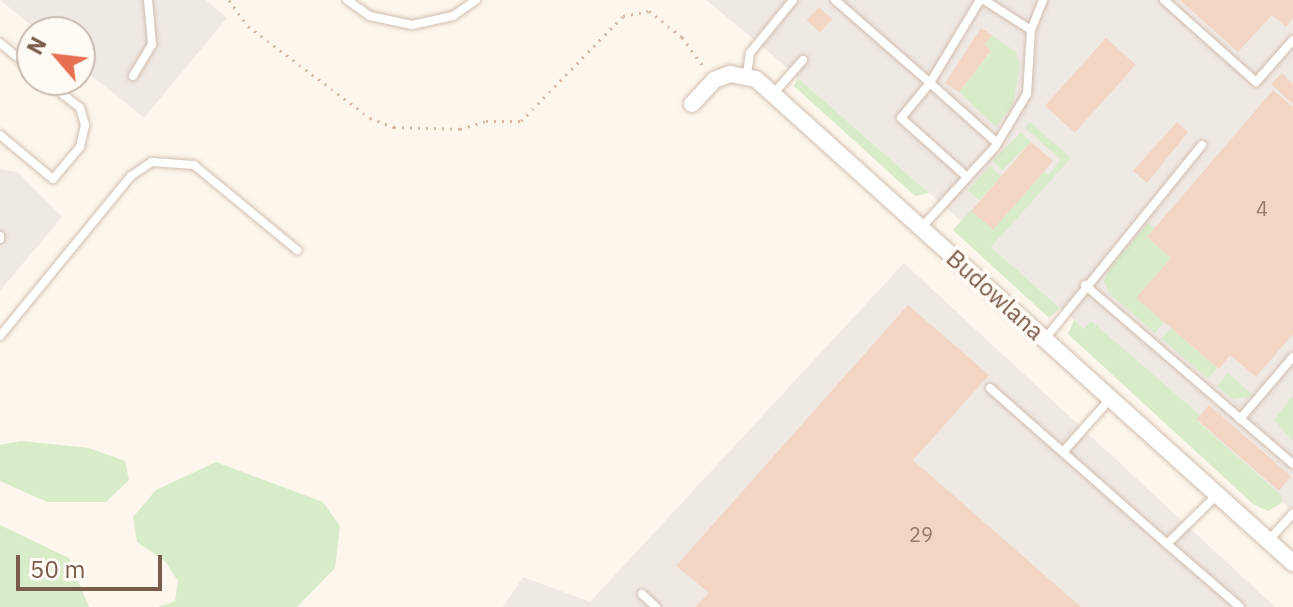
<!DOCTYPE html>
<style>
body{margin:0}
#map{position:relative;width:1293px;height:607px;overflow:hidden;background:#fdf6ec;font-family:"IBM Plex Sans",sans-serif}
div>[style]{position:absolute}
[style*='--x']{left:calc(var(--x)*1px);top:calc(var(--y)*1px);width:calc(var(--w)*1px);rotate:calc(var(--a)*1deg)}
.industrial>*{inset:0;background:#efe9e4}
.green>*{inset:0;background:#d8ecc9;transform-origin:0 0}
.building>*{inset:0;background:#f3d5c3;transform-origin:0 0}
.path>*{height:3px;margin-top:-1.5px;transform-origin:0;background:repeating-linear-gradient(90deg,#d9b8a5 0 2px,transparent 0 8px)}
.roads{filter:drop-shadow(0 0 2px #d1beb0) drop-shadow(0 0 2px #d1beb0)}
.lane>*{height:8px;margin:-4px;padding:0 4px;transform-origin:4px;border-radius:4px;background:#fff}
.street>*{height:16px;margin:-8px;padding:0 8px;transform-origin:8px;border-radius:8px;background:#fff}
span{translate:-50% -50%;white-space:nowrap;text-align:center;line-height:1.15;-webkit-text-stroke:8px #fffaf3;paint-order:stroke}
.number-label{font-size:20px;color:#987a6a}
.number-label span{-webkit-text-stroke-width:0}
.street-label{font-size:24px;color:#7a5c4d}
.north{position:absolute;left:16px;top:16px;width:80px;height:80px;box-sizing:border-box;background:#fffaf3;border:2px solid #cabbb1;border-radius:50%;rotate:298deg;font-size:22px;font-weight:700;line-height:32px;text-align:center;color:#7a5c4d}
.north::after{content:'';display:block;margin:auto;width:28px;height:36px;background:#e76f51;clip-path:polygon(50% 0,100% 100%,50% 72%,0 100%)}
.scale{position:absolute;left:16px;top:555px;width:146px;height:36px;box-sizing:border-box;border:4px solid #7a5c4d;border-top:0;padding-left:10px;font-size:24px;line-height:28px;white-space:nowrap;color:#7a5c4d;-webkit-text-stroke:6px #fffaf3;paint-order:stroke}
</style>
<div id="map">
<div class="industrial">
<div style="clip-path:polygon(0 0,206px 0,227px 18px,144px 118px,80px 66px,80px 32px,39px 32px)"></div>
<div style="clip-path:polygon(706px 0,1293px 0,1293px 512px,772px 55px)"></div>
<div style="clip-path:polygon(0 169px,19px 173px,62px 217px,0 291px)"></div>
<div style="clip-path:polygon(904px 263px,1275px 607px,503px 607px,523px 577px,590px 602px)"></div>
</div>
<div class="green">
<div style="clip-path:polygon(992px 35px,1016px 52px,1020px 67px,1013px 104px,996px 127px,959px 92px,991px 52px,985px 44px)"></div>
<div style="clip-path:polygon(798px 78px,805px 84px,929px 193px,915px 196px,794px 86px)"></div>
<div style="clip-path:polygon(1030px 122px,1071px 158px,991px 247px,1060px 308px,1049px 318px,953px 230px,971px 210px,992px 229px,1044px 171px,1048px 175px,1061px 160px,1025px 128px)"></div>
<div style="left:1021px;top:132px;width:14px;height:40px;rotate:45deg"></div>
<div style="left:990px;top:166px;width:15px;height:33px;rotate:42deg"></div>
<div style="clip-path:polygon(1148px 223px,1154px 228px,1147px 237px,1171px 258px,1137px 298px,1164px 322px,1155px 333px,1109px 293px,1104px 281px,1110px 267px)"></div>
<div style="clip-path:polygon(1074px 320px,1084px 329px,1091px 321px,1200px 415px,1196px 420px,1281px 495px,1282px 503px,1268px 511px,1253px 504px,1068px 334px)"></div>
<div style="left:1171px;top:328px;width:61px;height:14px;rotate:41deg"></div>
<div style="clip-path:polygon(1228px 373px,1254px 396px,1233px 399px,1217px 386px)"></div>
<div style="clip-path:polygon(1293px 396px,1293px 441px,1274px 420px)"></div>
<div style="clip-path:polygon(21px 441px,89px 448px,125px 461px,129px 480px,106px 502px,47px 502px,0 481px,0 445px)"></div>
<div style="clip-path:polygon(216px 462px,323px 502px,340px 526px,335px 568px,297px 607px,158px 607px,175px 601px,178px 581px,165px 561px,137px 542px,133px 517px,156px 490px)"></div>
<div style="clip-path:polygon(0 525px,69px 558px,89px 607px,0 607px)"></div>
</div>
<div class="building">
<div style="clip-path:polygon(1180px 0,1293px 0,1293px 18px,1286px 27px,1272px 15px,1238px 52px)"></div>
<div style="left:819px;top:7px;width:18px;height:18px;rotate:43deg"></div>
<div style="clip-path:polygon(981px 28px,992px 35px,985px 44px,991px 51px,959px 92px,945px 83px)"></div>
<div style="left:1106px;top:38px;width:40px;height:91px;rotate:42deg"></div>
<div style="clip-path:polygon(1282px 73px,1293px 84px,1293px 104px,1271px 84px)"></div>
<div style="clip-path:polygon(1273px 90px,1293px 107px,1293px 334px,1256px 377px,1230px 355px,1219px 369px,1136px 298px,1171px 258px,1147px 237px)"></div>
<div style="clip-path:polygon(1177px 122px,1188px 132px,1147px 183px,1133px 171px)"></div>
<div style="left:1031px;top:142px;width:29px;height:91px;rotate:41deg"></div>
<div style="clip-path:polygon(908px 305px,989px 375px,913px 460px,1081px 607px,695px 607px,709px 593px,676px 566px)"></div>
<div style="left:1209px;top:405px;width:109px;height:19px;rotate:41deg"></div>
</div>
<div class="path">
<div style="--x:229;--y:0;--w:32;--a:54"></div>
<div style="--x:248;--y:26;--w:153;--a:37"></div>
<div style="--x:370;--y:118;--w:26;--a:21"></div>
<div style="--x:394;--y:127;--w:66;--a:1.7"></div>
<div style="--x:460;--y:129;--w:27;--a:-17"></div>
<div style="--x:486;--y:121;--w:35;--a:0"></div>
<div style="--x:521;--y:121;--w:146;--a:-45.8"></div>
<div style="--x:623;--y:16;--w:26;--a:-11"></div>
<div style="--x:649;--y:11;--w:42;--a:38.2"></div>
<div style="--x:682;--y:37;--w:37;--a:54"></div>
</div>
<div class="roads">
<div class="lane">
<div style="--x:347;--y:0;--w:28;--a:35"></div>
<div style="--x:370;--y:16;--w:43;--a:12.1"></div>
<div style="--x:412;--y:25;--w:42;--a:-12.4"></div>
<div style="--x:453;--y:16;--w:28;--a:-35"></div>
<div style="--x:835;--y:0;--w:126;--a:41.1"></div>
<div style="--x:930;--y:83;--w:45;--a:129.6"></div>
<div style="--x:901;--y:118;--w:89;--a:41.8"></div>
<div style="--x:980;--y:0;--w:97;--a:121.1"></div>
<div style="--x:930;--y:83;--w:90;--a:41.8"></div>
<div style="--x:1164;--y:0;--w:123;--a:41.7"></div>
<div style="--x:1256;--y:82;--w:56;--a:-48.6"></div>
<div style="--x:1031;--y:30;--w:32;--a:-68"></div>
<div style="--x:0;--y:43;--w:41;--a:39.1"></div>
<div style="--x:747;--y:74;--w:21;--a:-82"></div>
<div style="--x:750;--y:53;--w:68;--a:-50.9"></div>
<div style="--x:133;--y:76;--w:37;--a:-59"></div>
<div style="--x:152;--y:44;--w:44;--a:-95.2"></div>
<div style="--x:774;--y:93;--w:44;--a:-48.7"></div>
<div style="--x:0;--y:135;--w:69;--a:39.7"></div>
<div style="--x:53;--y:179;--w:42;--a:-49.8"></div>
<div style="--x:80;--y:147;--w:23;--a:-77"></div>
<div style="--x:85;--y:125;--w:18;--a:-106"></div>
<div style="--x:80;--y:108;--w:45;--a:-141.3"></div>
<div style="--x:921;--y:228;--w:110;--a:-47.6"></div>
<div style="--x:995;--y:147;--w:62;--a:-58.9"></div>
<div style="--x:1027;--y:94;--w:64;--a:-86.4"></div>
<div style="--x:1031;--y:30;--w:56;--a:-147.4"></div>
<div style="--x:0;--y:236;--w:3;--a:90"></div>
<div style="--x:1085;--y:285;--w:274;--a:40.7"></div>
<div style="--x:0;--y:336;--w:207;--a:-50.7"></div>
<div style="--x:131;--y:176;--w:25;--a:-34"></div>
<div style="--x:152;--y:162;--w:42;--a:4.1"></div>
<div style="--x:194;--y:165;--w:134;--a:39.5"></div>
<div style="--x:1044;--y:340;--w:251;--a:-51"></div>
<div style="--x:990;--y:388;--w:236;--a:41.4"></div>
<div style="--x:1240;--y:419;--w:82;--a:-49.5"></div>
<div style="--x:1063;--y:452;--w:71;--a:-48.4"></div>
<div style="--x:1217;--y:495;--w:70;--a:135.6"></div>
<div style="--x:1167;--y:544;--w:96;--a:40.8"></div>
<div style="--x:1269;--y:540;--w:36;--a:-48"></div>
<div style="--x:642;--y:594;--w:19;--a:43"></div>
</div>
<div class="street">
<div style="--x:692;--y:104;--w:33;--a:-47"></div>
<div style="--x:714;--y:80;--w:17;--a:-21"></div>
<div style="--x:730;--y:74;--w:26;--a:11"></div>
<div style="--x:756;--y:79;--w:723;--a:42.03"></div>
</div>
</div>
<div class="number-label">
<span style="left:1262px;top:208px">4</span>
<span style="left:921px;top:534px">29</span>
</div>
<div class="street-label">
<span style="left:995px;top:295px;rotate:42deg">Budowlana</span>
</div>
<div class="north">N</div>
<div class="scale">50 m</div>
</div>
